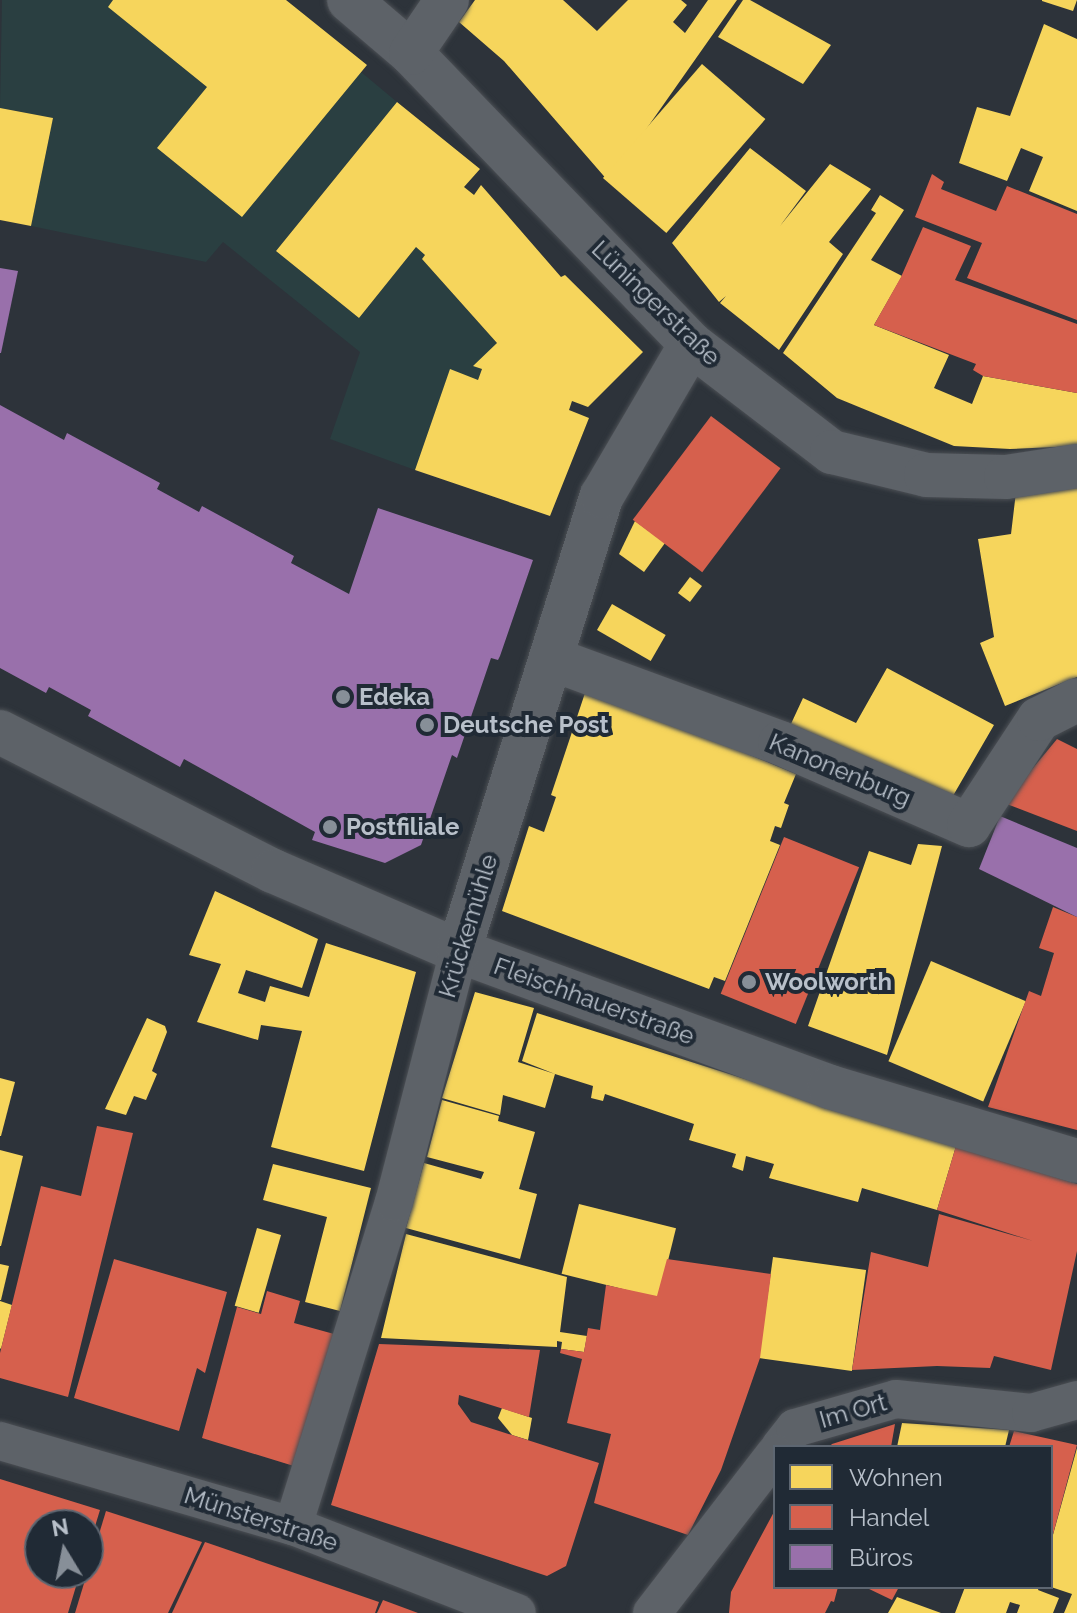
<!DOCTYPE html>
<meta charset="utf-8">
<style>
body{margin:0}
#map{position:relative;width:1077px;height:1613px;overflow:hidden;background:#2d333a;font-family:Raleway,sans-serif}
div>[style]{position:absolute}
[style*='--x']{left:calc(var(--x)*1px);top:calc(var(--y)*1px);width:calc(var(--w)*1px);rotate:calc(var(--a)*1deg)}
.green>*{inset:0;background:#2a3f41}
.homes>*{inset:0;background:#f6d55c;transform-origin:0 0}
.shops>*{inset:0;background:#d6604d;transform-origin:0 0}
.offices>*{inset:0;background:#9970ab}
.roads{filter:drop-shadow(0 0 2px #4b4f54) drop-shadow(0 0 2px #4b4f54)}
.pedestrian>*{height:38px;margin:-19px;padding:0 19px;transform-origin:19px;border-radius:19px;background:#5d6268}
.minor>*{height:44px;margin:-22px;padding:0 22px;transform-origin:22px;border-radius:22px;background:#5d6268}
.dots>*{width:22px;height:22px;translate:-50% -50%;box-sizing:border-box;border:4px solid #202a35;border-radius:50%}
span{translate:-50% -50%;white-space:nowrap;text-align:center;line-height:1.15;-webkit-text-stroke:8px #202a35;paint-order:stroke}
.street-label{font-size:24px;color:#b8c0ca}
.poi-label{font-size:24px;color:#b8c0ca;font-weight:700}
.left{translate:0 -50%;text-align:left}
.legend{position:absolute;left:773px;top:1445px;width:280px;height:144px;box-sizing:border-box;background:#202a35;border:2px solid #5d6671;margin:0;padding:10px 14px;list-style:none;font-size:24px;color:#b8c0ca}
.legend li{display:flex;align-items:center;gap:16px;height:40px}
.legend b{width:40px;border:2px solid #5d6671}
.north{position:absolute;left:24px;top:1509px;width:80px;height:80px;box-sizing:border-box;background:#202a35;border:2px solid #5d6671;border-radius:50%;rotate:350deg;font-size:22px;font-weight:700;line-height:32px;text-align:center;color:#b8c0ca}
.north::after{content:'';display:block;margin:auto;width:28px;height:36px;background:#878f98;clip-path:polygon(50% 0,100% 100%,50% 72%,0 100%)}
</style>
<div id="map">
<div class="green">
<div style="clip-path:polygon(2px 0,113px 0,109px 7px,207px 87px,158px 149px,242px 216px,361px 72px,397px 102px,276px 251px,359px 318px,416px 247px,425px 255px,422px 259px,497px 343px,474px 366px,482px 369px,478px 380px,450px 370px,415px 470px,330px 439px,360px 352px,223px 242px,206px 262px,31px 226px,53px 118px,0 108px)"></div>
</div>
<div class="homes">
<div style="clip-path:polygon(113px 0,286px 0,367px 65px,242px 217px,157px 148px,207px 87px,108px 7px)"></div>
<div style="clip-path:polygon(475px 0,563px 0,597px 31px,628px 0,681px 0,687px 5px,673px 22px,685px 33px,708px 0,737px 0,609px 182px,504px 61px,459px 22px)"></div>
<div style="clip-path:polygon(743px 0,750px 0,831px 45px,803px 84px,718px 37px)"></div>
<div style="clip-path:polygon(1077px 0,1073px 11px,1042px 1px,1042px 0)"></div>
<div style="clip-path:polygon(1044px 24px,1077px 39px,1077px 211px,1029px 191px,1043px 157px,1021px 148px,1007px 181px,959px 163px,977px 107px,1010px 116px)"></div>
<div style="left:702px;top:64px;width:84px;height:151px;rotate:41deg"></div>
<div style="clip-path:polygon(397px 102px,480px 169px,464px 187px,474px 195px,481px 185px,561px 277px,565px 275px,643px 352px,588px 407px,572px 401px,569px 410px,589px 418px,550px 516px,415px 470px,450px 369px,478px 380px,482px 369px,473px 366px,497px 343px,422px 259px,425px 255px,416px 247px,359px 318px,276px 251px)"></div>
<div style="clip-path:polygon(0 108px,53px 118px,31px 226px,0 220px)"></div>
<div style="clip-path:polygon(750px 148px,806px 191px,780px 226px,830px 164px,871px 189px,829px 242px,843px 254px,779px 350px,720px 303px,726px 296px,719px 302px,672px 243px)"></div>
<div style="clip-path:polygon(880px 195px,904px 210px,871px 260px,902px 276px,874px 325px,949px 355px,934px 388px,972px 404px,983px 376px,1077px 393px,1077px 446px,1010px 449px,954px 446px,837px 398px,783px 353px,876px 213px,871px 210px)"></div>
<div style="clip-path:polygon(1077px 482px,1077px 677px,1005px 706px,980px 643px,994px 637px,978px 539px,1011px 534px,1016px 492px)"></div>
<div style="clip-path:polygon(635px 521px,665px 543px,644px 572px,619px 554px)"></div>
<div style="left:690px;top:577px;width:15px;height:20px;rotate:37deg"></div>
<div style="left:612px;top:604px;width:62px;height:30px;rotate:30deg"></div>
<div style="clip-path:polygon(887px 668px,994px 725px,950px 801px,790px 726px,803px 698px,856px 723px)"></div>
<div style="clip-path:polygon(587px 687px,796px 774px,784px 803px,789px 805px,781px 828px,775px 826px,770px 841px,780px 845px,725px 981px,714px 977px,709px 989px,502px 911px,529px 826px,544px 832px,556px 797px,551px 795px)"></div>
<div style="clip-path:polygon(918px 844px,942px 846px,887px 1055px,808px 1026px,869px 851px,911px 865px)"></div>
<div style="clip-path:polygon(215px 891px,318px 939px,302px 988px,246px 970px,238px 993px,265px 1002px,270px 986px,309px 997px,326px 943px,416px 972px,364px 1171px,271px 1147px,302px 1031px,261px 1025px,258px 1040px,197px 1022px,221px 964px,189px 955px)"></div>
<div style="left:931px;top:961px;width:103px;height:109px;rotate:23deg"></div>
<div style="clip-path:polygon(475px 992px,534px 1008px,518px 1062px,555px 1074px,522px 1061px,537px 1013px,956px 1146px,937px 1210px,862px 1188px,858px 1202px,769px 1178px,774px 1164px,746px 1156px,743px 1171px,732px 1167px,736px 1154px,689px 1140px,694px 1124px,605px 1094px,603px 1101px,591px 1098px,593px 1086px,555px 1074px,545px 1108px,503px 1095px,500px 1115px,442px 1098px)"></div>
<div style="clip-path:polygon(147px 1018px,165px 1026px,167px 1032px,152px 1071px,157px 1074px,146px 1100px,134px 1096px,126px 1115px,105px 1109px)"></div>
<div style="clip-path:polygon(0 1078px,15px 1082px,1px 1136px,0 1136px)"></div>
<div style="clip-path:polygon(442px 1100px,499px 1116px,498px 1121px,535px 1132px,519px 1189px,537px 1194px,520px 1259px,406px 1228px,424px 1163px,481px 1179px,484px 1172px,427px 1157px)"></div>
<div style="clip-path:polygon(0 1150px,23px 1156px,1px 1246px,0 1246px)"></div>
<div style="clip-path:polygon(273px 1164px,371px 1188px,340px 1311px,305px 1302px,327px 1217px,263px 1200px)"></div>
<div style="left:579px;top:1204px;width:100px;height:72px;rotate:14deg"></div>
<div style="left:257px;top:1228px;width:25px;height:81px;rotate:16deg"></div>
<div style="clip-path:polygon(406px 1234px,567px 1277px,560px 1332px,587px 1336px,584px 1352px,561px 1349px,562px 1342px,557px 1341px,557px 1347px,381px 1338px)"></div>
<div style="left:773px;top:1257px;width:94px;height:102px;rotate:8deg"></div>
<div style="clip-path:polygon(0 1264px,9px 1266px,1px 1300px,0 1300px)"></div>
<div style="clip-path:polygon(0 1301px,12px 1305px,1px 1349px,0 1348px)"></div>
<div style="clip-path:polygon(502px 1408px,532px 1418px,528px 1440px,512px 1435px,498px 1418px)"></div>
<div style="clip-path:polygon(902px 1423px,1009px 1430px,1005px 1447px,897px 1447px)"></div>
<div style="clip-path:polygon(1077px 1448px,1077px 1613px,1064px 1613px,1072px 1594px,1051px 1587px,1051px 1542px)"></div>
<div style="clip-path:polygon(965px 1587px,1039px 1587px,1038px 1590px,1059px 1598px,1053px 1613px,1017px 1613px,1020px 1605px,1010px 1602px,1006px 1613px,955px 1613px)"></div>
<div style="clip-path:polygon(897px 1597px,941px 1613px,888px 1613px)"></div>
</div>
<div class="shops">
<div style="clip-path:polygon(932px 174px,944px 182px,941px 189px,996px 211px,1007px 186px,1077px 214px,1077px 320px,967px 278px,982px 243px,915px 217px)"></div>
<div style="clip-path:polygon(923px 227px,971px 246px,955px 280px,1077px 324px,1077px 393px,983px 376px,973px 370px,976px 364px,874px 325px,901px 277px)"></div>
<div style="left:711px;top:416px;width:87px;height:130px;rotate:37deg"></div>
<div style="clip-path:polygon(1057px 739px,1077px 749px,1077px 831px,1004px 803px)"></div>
<div style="left:784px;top:837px;width:81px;height:169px;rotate:22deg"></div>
<div style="clip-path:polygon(1053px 907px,1077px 917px,1077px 1130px,988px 1107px,1029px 991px,1041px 996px,1054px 953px,1039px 948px)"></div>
<div style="clip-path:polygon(97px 1126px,133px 1133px,68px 1397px,0 1378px,0 1353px,41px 1186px,81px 1196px)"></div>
<div style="clip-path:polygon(956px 1146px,1077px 1184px,1077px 1251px,1051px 1370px,994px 1356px,990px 1368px,937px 1366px,852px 1370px,871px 1252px,928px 1267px,939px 1214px,1033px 1241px,937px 1210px)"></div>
<div style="clip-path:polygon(114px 1259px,227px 1292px,205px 1373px,197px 1368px,179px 1431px,74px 1398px)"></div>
<div style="clip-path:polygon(667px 1259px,771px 1274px,760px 1358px,721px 1470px,688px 1535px,594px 1503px,611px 1434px,567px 1423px,582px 1359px,560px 1353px,561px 1349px,584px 1352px,588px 1328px,600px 1330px,606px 1285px,657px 1296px)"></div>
<div style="clip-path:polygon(267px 1291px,300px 1301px,294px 1323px,334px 1334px,297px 1467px,202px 1438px,237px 1307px,261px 1314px)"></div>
<div style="clip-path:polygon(379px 1344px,540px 1350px,529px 1417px,459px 1395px,458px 1404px,471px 1422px,599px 1463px,566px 1566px,547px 1576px,331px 1505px)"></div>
<div style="clip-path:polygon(895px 1424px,891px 1447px,829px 1447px,832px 1444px)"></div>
<div style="clip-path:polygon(1014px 1431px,1077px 1445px,1052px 1538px,1051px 1447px,1009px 1447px)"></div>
<div style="clip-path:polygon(0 1479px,100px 1510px,89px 1546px,88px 1525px,40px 1525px,40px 1573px,80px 1573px,68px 1613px,0 1613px)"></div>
<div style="clip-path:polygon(775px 1510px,775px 1587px,838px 1587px,834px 1602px,831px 1601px,825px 1613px,729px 1613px,731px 1592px)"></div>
<div style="clip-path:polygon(106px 1511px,202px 1542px,168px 1613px,75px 1613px)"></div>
<div style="clip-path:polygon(205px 1542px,379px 1602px,375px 1613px,172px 1613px)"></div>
<div style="clip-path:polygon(865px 1587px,899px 1587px,892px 1600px)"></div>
<div style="clip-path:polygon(383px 1600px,418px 1613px,377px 1613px)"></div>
</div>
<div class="offices">
<div style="clip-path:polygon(0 268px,18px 271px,1px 353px,0 353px)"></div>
<div style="clip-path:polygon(0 405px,64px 440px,67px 433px,160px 483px,157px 489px,199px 512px,202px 506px,294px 556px,291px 563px,349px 594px,378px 508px,533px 560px,500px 656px,498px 660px,491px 658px,457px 758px,452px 755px,421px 845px,385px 863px,312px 840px,315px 832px,184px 759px,180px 767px,88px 716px,91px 710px,49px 687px,46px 693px,0 668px)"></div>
<div style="clip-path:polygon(1000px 816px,1077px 848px,1077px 917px,979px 869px)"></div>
</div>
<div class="roads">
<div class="pedestrian">
<div style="--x:0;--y:1441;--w:305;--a:16.2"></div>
<div style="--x:293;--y:1526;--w:240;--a:21.2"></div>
<div style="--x:780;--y:1447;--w:24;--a:-52"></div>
<div style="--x:795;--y:1428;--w:105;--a:-16"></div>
<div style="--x:896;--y:1399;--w:136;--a:5.9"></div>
<div style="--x:1031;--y:1413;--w:48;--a:-15.8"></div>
<div style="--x:293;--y:1526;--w:339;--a:-72.7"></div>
<div style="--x:394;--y:1202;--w:259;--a:-75.5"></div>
<div style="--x:652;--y:1613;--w:201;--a:-52.3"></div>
</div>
<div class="minor">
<div style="--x:349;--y:0;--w:82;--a:40.5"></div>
<div style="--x:411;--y:53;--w:404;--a:46.1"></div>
<div style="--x:691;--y:344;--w:178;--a:37.5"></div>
<div style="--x:832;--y:452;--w:97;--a:13.7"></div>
<div style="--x:926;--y:475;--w:80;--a:1.4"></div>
<div style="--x:1006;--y:477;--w:72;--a:-8.8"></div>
<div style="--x:411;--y:53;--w:64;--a:-55.8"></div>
<div style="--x:552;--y:659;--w:243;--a:20.2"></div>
<div style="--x:780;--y:743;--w:206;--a:23.5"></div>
<div style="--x:969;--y:825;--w:127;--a:-56.6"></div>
<div style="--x:1039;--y:719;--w:42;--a:-26.6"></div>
<div style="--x:0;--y:732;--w:306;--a:27"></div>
<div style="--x:273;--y:871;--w:202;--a:23.3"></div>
<div style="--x:459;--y:951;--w:395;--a:20.1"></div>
<div style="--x:830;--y:1087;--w:258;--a:16.7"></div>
<div style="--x:459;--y:951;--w:477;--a:-72.6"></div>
<div style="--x:602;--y:496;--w:176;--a:-59.6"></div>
</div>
</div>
<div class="dots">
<div style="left:343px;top:697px;background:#878f98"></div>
<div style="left:427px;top:725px;background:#878f98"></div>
<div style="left:330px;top:827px;background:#878f98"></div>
<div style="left:749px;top:982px;background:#878f98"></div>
</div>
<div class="street-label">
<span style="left:656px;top:303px;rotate:44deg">Lüningerstraße</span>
<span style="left:840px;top:770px;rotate:23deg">Kanonenburg</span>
<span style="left:468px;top:926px;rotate:-73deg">Krückemühle</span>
<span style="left:594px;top:1001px;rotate:20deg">Fleischhauerstraße</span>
<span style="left:853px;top:1411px;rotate:-16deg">Im Ort</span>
<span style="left:261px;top:1519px;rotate:18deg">Münsterstraße</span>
</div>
<div class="poi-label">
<span class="left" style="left:359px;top:697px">Edeka</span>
<span class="left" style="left:443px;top:725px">Deutsche Post</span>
<span class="left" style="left:346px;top:827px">Postfiliale</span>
<span class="left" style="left:765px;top:982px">Woolworth</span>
</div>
<ul class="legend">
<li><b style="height:22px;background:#f6d55c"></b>Wohnen</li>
<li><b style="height:22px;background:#d6604d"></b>Handel</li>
<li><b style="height:22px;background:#9970ab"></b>Büros</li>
</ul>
<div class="north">N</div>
</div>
